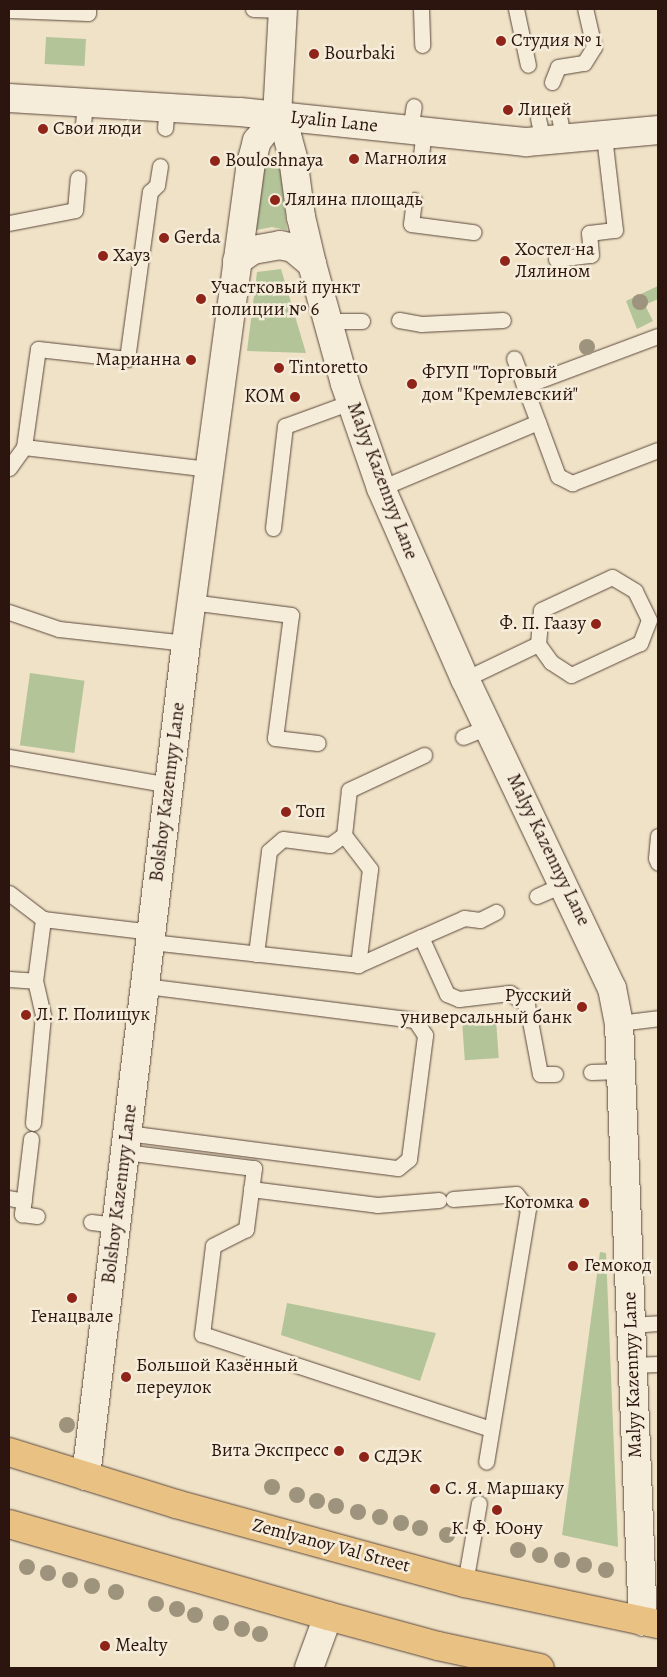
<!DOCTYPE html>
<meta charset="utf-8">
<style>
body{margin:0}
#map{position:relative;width:667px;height:1677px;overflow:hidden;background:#efe2c6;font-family:Alegreya,serif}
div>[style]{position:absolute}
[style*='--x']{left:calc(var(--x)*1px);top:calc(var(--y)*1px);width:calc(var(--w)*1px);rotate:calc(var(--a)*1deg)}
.green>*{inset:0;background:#b4c499;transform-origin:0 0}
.roads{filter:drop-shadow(0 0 1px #5c483c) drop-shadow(0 0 1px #5c483c)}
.service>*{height:15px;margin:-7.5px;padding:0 7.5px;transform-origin:7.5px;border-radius:7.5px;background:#f5ecda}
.minor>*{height:28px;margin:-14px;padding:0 14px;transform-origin:14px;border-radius:14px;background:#f5ecda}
.primary>*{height:28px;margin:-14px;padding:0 14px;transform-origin:14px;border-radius:14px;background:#e8c183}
.trees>*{width:16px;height:16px;margin:-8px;border-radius:50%;background:#9e937c}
.dots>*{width:14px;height:14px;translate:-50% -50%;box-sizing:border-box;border:2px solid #f5ecda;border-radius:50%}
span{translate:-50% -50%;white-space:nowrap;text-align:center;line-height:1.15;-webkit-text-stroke:5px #f5ecda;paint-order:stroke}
.poi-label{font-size:19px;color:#2b150e}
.left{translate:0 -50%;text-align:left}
.right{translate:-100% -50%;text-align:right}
.street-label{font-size:19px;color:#2b150e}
.frame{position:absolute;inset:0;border:10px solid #2b150e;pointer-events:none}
</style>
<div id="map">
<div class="green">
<div style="left:46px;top:37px;width:40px;height:27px;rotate:3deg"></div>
<div style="clip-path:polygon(261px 165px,280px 166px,287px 230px,272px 227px,252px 231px)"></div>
<div style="clip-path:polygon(281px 269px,306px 353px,247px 351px,257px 272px)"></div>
<div style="clip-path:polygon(658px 286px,658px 299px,645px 305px,653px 321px,637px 329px,626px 301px)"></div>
<div style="left:30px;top:673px;width:55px;height:73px;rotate:8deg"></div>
<div style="left:496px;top:1019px;width:39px;height:34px;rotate:86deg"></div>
<div style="clip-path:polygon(600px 1252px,606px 1253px,618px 1547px,562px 1535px)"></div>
<div style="clip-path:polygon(287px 1303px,436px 1333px,420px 1381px,281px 1335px)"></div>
</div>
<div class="roads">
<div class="service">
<div style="--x:253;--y:9;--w:30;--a:2"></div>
<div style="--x:421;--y:9;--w:36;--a:88"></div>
<div style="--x:516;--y:9;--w:57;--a:77.9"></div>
<div style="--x:9;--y:10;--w:79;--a:2.2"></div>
<div style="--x:88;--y:13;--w:4;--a:-90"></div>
<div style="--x:552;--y:82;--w:16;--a:-68"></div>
<div style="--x:558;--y:67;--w:26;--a:-9"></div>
<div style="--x:584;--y:63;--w:19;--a:-58"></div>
<div style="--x:594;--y:47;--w:39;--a:-103"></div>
<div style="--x:559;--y:116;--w:25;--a:79"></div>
<div style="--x:538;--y:118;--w:25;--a:78"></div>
<div style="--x:83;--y:125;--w:24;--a:-85"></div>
<div style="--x:165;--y:128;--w:21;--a:-85"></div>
<div style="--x:410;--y:130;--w:24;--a:-81"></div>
<div style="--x:421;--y:155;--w:23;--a:-83"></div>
<div style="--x:414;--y:200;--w:24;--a:97"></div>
<div style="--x:411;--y:224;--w:63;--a:7.4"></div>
<div style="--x:9;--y:223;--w:67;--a:-11.1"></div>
<div style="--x:75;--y:210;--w:32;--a:-85"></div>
<div style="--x:556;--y:259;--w:35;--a:-7"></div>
<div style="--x:591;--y:255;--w:22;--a:-95"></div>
<div style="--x:589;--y:233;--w:26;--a:-7"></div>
<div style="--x:615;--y:230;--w:94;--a:-96.7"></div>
<div style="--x:399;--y:320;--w:22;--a:10"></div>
<div style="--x:421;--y:324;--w:82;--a:-2.8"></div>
<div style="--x:328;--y:321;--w:34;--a:0"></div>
<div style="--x:524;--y:386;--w:143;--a:-20.5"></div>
<div style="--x:538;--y:422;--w:58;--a:69.7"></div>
<div style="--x:558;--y:476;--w:16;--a:27"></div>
<div style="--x:572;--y:483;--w:92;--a:-21"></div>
<div style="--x:24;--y:447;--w:99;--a:-81.9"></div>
<div style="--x:38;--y:349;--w:90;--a:6.4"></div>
<div style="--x:127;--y:359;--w:169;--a:-82.2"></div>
<div style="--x:150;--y:192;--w:10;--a:-45"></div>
<div style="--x:157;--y:185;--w:19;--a:-81"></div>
<div style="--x:9;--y:468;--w:26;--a:-54"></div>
<div style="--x:24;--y:447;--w:185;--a:6.8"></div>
<div style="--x:381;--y:488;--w:170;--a:-22.8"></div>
<div style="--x:538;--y:422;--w:68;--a:-110.6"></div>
<div style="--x:273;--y:528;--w:103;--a:-83.3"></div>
<div style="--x:285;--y:426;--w:70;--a:-20"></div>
<div style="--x:191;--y:602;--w:101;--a:7.4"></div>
<div style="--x:291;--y:615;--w:124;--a:97.4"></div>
<div style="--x:275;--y:738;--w:43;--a:6.6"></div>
<div style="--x:9;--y:612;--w:53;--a:18.8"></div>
<div style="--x:59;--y:629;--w:128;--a:6.3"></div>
<div style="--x:465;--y:679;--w:81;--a:-25.6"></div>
<div style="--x:538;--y:644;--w:34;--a:-85"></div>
<div style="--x:541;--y:610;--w:78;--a:-24.9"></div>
<div style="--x:612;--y:577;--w:27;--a:31"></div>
<div style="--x:635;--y:591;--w:32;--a:64"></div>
<div style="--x:649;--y:620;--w:25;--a:111"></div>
<div style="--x:640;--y:643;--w:76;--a:155.1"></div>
<div style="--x:571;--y:675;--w:24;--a:-147"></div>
<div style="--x:551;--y:662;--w:22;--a:-126"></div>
<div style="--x:463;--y:737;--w:27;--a:-22"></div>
<div style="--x:9;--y:757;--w:162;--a:9.9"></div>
<div style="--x:344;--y:835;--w:43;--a:52.6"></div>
<div style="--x:370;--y:869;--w:97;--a:97.1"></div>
<div style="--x:658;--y:836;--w:22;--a:95"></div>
<div style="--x:656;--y:858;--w:5;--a:68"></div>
<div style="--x:9;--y:893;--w:43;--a:37.4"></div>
<div style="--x:43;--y:919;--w:110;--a:6.8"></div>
<div style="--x:537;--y:896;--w:30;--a:-24"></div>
<div style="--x:421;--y:937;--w:47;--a:-23.8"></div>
<div style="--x:464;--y:918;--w:16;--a:7"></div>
<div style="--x:480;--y:920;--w:18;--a:-27"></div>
<div style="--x:151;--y:942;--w:208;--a:6.3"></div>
<div style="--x:358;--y:965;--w:69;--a:-24"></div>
<div style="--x:421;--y:937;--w:63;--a:65.5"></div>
<div style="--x:447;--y:994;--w:13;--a:23"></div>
<div style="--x:459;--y:999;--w:51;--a:-6.7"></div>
<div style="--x:510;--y:993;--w:21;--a:35"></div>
<div style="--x:527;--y:1005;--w:70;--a:79.3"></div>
<div style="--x:540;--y:1074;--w:15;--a:0"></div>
<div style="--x:256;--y:954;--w:104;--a:-82.8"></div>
<div style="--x:269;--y:851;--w:18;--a:-41"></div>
<div style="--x:283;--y:839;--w:47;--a:7.3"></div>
<div style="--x:330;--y:845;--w:17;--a:-36"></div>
<div style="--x:344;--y:835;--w:45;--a:-83.7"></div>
<div style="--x:349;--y:790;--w:83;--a:-25"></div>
<div style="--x:9;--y:979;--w:26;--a:4"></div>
<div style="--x:619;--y:1023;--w:39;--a:-7"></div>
<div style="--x:591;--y:1072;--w:30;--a:-2"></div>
<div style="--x:33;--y:1123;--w:108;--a:-84.7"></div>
<div style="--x:43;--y:1015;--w:35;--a:-103"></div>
<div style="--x:35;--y:981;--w:63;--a:-82.6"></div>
<div style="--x:127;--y:1133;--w:273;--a:7.4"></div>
<div style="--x:398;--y:1168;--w:14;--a:-39"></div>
<div style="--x:409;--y:1159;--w:125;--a:-82.6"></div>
<div style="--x:425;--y:1035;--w:18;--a:-124"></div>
<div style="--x:415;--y:1020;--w:271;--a:-172.8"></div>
<div style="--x:31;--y:1139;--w:76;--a:96.8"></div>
<div style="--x:22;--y:1214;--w:15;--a:8"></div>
<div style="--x:125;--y:1152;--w:130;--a:7.1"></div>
<div style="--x:254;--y:1168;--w:62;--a:97.5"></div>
<div style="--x:246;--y:1229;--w:37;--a:153"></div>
<div style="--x:213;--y:1246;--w:89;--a:97.1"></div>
<div style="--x:202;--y:1334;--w:304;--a:18.2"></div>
<div style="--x:251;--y:1189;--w:127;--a:7.2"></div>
<div style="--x:377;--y:1205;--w:62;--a:-4.6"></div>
<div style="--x:9;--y:1198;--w:15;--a:11"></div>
<div style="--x:453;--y:1199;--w:63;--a:-4.5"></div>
<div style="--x:516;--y:1194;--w:19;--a:51"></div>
<div style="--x:528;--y:1209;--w:256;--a:99.4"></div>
<div style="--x:91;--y:1222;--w:25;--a:7"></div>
<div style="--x:631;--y:1325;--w:27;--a:-4"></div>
<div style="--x:632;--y:1365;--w:26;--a:-2"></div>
<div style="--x:465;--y:1583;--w:81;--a:-80.1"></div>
</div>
<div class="minor">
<div style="--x:9;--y:98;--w:231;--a:3.5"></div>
<div style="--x:240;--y:112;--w:289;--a:6"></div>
<div style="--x:527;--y:142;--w:132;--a:-5.2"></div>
<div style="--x:277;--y:116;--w:21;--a:62"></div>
<div style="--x:287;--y:135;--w:24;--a:75"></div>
<div style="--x:293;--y:158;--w:60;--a:82.3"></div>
<div style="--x:301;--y:217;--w:48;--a:76.8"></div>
<div style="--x:312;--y:264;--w:124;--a:74.6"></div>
<div style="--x:345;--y:384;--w:110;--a:70.9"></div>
<div style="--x:381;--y:488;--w:209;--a:66.3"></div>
<div style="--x:465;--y:679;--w:342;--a:64.6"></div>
<div style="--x:612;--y:988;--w:36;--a:79"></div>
<div style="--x:619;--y:1023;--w:599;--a:87.71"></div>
<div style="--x:277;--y:116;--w:107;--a:-86.8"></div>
<div style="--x:237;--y:261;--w:19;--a:-35"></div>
<div style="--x:253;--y:250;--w:27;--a:-10"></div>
<div style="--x:280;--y:245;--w:13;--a:13"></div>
<div style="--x:293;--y:248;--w:25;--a:40"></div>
<div style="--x:86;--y:1476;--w:839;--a:-83.15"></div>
<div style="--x:186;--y:643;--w:480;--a:-82.3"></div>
<div style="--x:250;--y:167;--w:27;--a:-75"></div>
<div style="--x:257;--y:141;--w:32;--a:-51"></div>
<div style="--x:309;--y:1668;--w:55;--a:-69.9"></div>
</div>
<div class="primary">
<div style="--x:9;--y:1452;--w:175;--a:17.3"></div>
<div style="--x:176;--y:1504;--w:300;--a:15.3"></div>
<div style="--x:465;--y:1583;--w:197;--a:12"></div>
<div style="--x:9;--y:1524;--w:332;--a:16.1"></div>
<div style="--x:328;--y:1616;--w:114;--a:15.3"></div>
<div style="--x:438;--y:1646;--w:104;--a:12.2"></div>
</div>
</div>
<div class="trees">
<div style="left:640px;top:302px"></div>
<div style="left:587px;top:347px"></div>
<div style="left:67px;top:1425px"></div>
<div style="left:272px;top:1487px"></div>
<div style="left:297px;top:1495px"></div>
<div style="left:317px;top:1501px"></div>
<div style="left:336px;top:1506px"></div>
<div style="left:358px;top:1512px"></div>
<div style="left:380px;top:1517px"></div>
<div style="left:401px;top:1523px"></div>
<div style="left:420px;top:1528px"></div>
<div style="left:447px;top:1535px"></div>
<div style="left:518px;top:1550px"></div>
<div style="left:540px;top:1555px"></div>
<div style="left:562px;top:1560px"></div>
<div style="left:584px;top:1565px"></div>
<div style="left:27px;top:1567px"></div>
<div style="left:606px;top:1570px"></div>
<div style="left:48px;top:1573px"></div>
<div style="left:70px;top:1580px"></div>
<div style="left:92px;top:1586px"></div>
<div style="left:116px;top:1592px"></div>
<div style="left:156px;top:1604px"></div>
<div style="left:177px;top:1609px"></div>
<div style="left:195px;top:1615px"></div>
<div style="left:221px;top:1623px"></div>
<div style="left:242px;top:1629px"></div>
<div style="left:260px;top:1634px"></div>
</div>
<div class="dots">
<div style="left:501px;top:41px;background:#8f2418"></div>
<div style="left:314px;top:54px;background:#8f2418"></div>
<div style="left:508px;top:110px;background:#8f2418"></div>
<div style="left:43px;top:129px;background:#8f2418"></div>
<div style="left:354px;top:159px;background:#8f2418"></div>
<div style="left:215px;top:161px;background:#8f2418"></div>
<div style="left:275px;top:200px;background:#8f2418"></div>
<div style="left:164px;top:238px;background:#8f2418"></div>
<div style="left:103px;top:256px;background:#8f2418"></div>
<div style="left:505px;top:261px;background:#8f2418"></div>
<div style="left:201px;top:299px;background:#8f2418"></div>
<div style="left:191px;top:360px;background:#8f2418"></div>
<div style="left:279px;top:368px;background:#8f2418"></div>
<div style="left:412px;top:384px;background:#8f2418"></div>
<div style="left:295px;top:397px;background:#8f2418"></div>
<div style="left:596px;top:624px;background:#8f2418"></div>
<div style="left:286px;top:812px;background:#8f2418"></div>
<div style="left:582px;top:1007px;background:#8f2418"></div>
<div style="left:26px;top:1015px;background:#8f2418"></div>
<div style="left:584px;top:1203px;background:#8f2418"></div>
<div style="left:573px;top:1266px;background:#8f2418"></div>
<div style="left:72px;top:1298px;background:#8f2418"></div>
<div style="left:126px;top:1377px;background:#8f2418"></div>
<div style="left:339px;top:1451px;background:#8f2418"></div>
<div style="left:364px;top:1457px;background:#8f2418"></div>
<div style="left:435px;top:1489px;background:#8f2418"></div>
<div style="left:497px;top:1510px;background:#8f2418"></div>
<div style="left:105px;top:1646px;background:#8f2418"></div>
</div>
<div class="poi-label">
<span class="left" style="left:511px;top:41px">Студия № 1</span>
<span class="left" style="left:324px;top:54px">Bourbaki</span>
<span class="left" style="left:518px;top:110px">Лицей</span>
<span class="left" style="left:53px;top:129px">Свои люди</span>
<span class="left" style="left:364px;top:159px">Магнолия</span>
<span class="left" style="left:225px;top:161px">Bouloshnaya</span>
<span class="left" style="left:285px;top:200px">Лялина площадь</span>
<span class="left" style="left:174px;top:238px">Gerda</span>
<span class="left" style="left:515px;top:261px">Хостел на<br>Лялином</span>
<span class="left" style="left:113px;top:256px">Хауз</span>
<span class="left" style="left:211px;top:299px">Участковый пункт<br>полиции № 6</span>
<span class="right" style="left:181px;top:360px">Марианна</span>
<span class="left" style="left:289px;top:368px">Tintoretto</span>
<span class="left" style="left:422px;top:384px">ФГУП "Торговый<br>дом "Кремлевский"</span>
<span class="right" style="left:285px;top:397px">KOM</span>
<span class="right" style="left:586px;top:624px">Ф. П. Гаазу</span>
<span class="left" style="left:296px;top:812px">Топ</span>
<span class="right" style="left:572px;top:1007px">Русский<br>универсальный банк</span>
<span class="left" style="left:36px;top:1015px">Л. Г. Полищук</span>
<span class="right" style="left:574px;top:1203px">Котомка</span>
<span class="left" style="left:584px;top:1266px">Гемокод</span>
<span style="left:72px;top:1317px">Генацвале</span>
<span class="left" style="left:136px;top:1377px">Большой Казённый<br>переулок</span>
<span class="right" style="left:329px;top:1451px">Вита Экспресс</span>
<span class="left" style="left:374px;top:1457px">СДЭК</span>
<span class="left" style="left:445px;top:1489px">С. Я. Маршаку</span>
<span style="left:497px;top:1529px">К. Ф. Юону</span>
<span class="left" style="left:115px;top:1646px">Mealty</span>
</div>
<div class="street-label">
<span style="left:334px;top:122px;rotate:6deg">Lyalin Lane</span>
<span style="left:382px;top:481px;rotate:69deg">Malyy Kazennyy Lane</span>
<span style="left:168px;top:792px;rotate:-83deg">Bolshoy Kazennyy Lane</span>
<span style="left:548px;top:850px;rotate:64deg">Malyy Kazennyy Lane</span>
<span style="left:120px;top:1194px;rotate:-83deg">Bolshoy Kazennyy Lane</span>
<span style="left:633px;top:1375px;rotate:-92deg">Malyy Kazennyy Lane</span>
<span style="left:331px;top:1546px;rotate:15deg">Zemlyanoy Val Street</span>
</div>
<div class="frame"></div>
</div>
